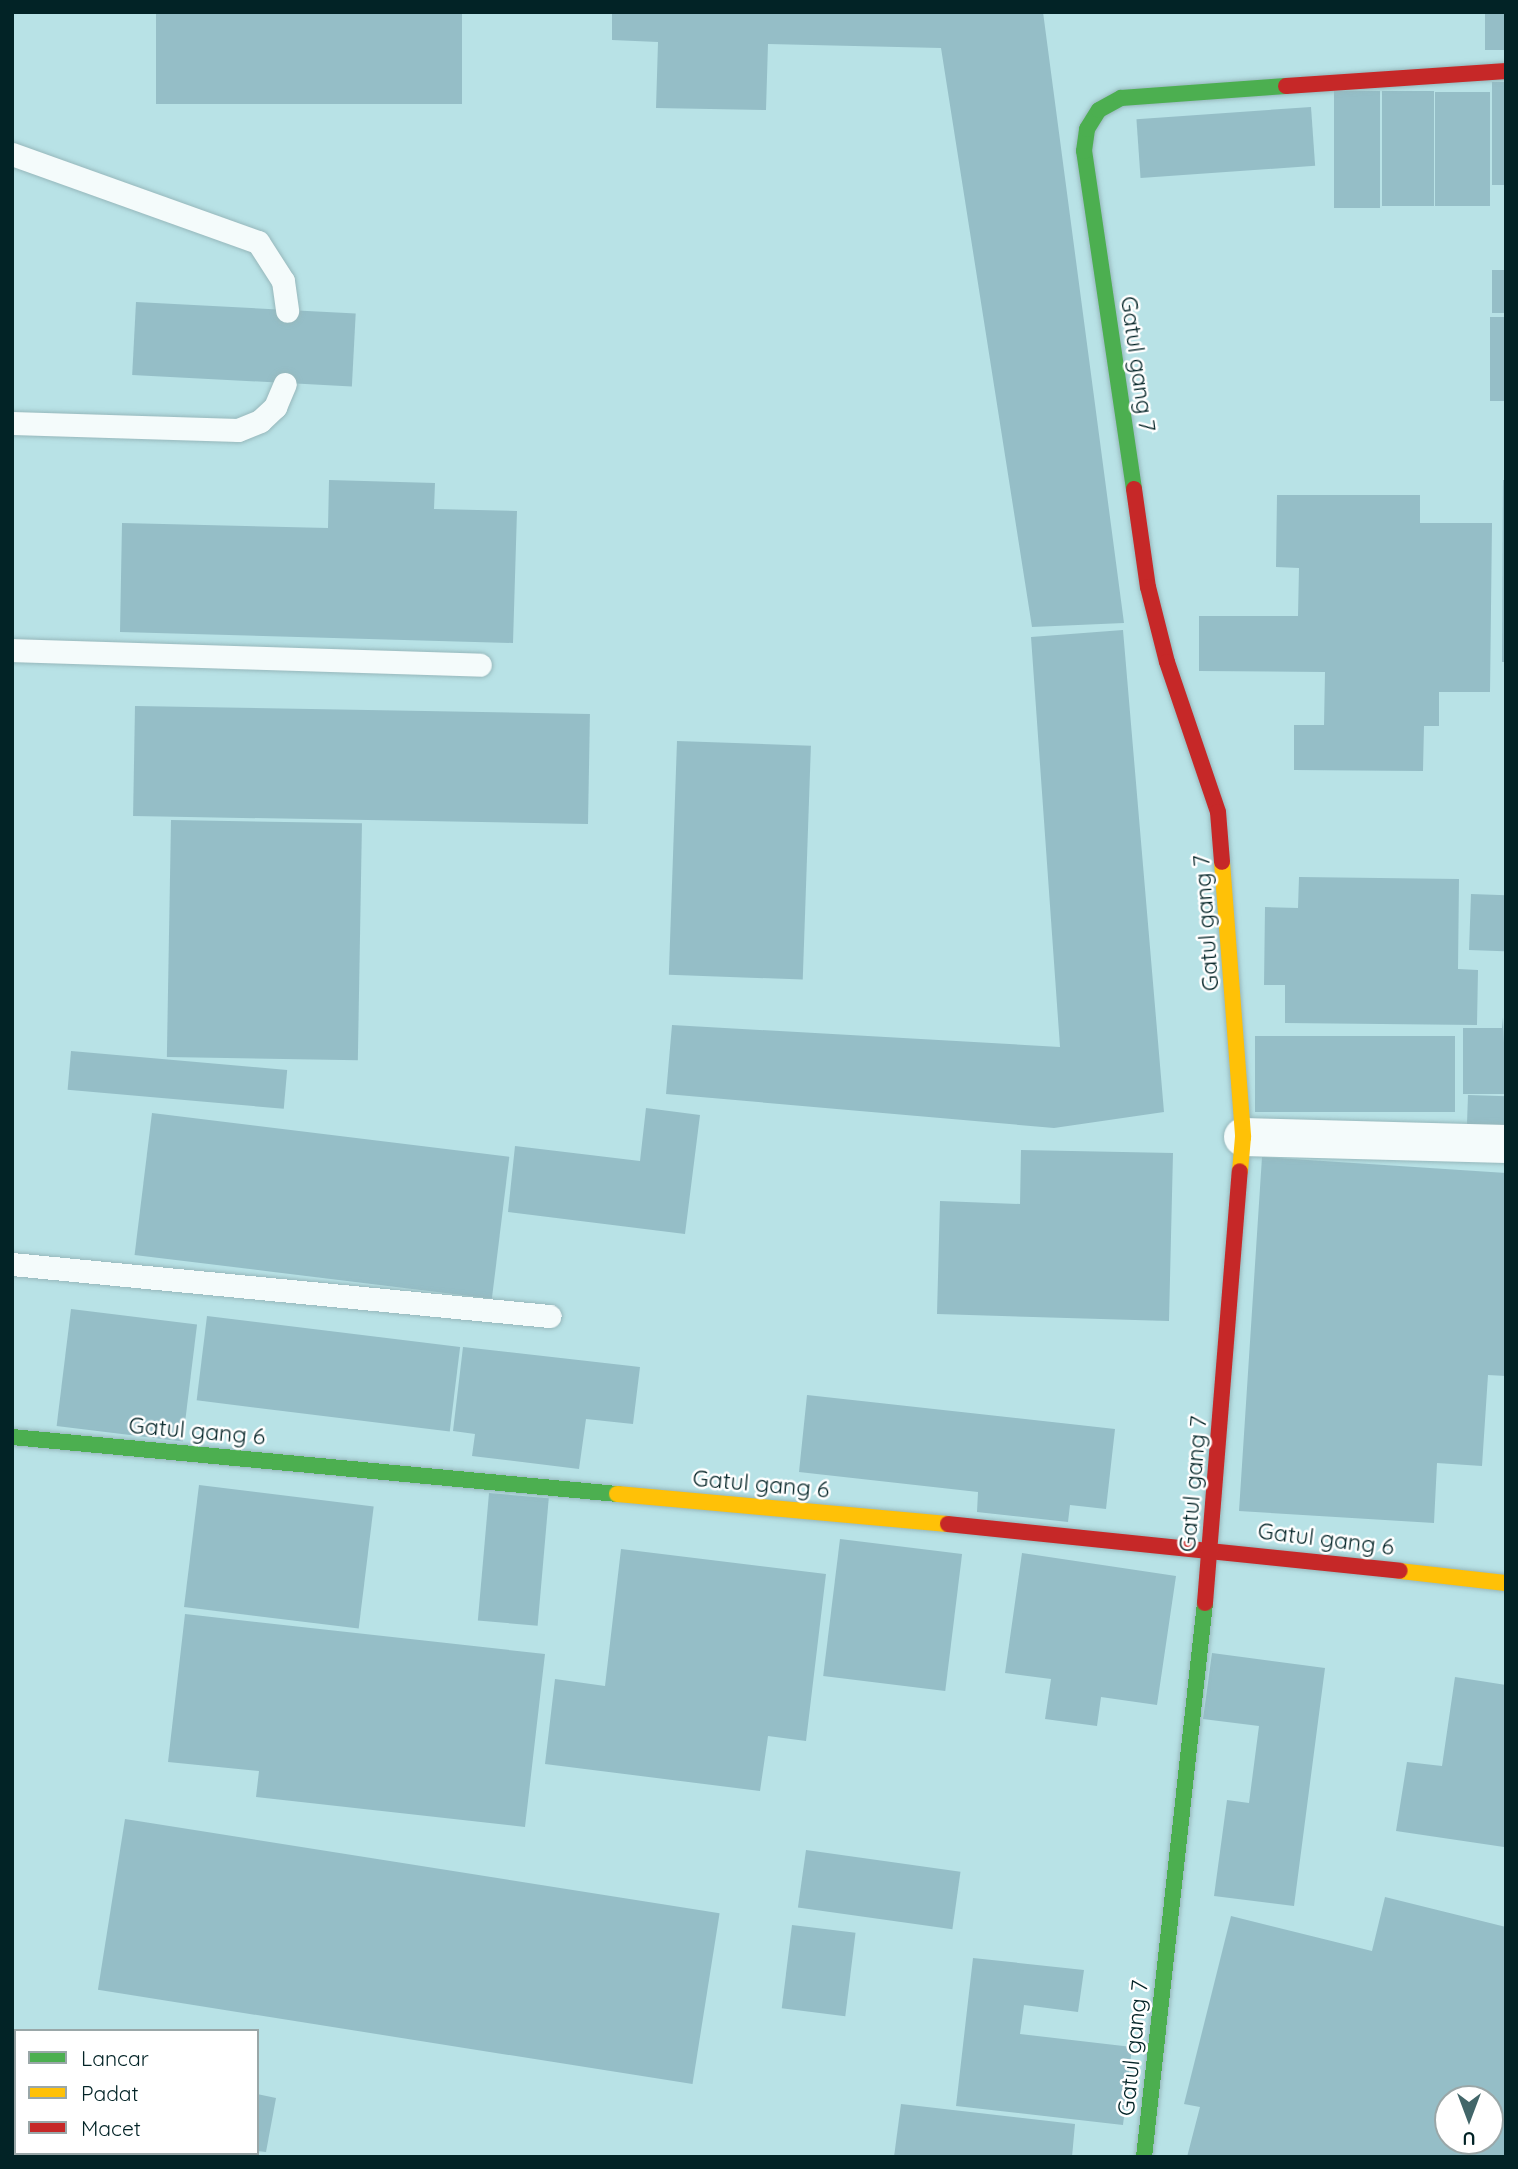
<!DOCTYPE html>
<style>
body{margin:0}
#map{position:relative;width:1518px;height:2169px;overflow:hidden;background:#b8e2e6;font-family:Quicksand,sans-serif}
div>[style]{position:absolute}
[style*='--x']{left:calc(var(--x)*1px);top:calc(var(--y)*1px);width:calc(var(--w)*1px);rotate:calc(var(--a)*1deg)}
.building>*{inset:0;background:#95bec7;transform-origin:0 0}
.roads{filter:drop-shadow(0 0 2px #96b7bb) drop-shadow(0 0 2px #96b7bb)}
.lane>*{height:23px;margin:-11.5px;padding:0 11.5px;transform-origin:11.5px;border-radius:11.5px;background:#f4fbfb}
.street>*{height:38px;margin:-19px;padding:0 19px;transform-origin:19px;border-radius:19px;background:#f4fbfb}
.fast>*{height:16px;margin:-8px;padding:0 8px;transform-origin:8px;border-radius:8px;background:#4caf50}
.slow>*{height:16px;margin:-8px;padding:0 8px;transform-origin:8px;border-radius:8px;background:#ffc107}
.jam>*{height:16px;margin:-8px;padding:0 8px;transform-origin:8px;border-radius:8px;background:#c62828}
span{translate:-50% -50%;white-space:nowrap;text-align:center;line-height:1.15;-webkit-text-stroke:5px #fff;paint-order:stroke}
.street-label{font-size:23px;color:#022326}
.frame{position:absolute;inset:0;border:14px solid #022326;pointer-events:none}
.legend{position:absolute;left:14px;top:2029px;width:245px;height:126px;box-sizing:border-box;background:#fff;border:2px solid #9aa7a8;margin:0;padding:9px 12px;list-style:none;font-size:21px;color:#022326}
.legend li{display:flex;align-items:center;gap:14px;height:35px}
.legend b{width:35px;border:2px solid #9aa7a8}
.north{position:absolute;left:1434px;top:2085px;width:70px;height:70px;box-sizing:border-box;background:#fff;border:2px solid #9aa7a8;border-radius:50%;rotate:180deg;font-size:19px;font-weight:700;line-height:28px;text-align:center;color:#022326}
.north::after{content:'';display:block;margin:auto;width:24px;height:32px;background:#426669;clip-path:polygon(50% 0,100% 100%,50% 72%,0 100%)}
</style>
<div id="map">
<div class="building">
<div style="left:156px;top:12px;width:306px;height:92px"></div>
<div style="clip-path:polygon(612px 12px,1043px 12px,1124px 623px,1032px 627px,941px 48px,768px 44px,766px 110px,656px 108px,658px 42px,612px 40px)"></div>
<div style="left:1485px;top:12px;width:21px;height:38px"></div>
<div style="left:1492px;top:82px;width:14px;height:103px"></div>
<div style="left:1334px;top:91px;width:46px;height:117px"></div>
<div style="left:1382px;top:91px;width:52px;height:115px"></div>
<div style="left:1435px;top:92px;width:55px;height:114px"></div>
<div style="left:1311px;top:107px;width:59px;height:175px;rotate:86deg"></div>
<div style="left:1492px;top:270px;width:14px;height:43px"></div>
<div style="left:136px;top:302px;width:220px;height:73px;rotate:3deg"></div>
<div style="left:1490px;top:317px;width:16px;height:84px"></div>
<div style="clip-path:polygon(329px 480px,435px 483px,434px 509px,517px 511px,513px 643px,120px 632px,122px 523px,328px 528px)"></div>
<div style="clip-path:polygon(1503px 480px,1506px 480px,1506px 662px,1502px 662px)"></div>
<div style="clip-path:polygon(1277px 495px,1420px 495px,1420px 523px,1492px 523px,1490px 692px,1439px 692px,1439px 726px,1424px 726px,1423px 771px,1294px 770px,1294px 725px,1324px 725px,1325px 672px,1199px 671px,1199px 616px,1298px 616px,1299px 568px,1276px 567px)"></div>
<div style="clip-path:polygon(1123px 630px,1164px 1112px,1054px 1128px,666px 1094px,672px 1025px,1060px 1047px,1031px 637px)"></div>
<div style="left:135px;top:706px;width:455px;height:110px;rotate:1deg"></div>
<div style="left:677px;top:741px;width:134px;height:234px;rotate:2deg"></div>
<div style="left:171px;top:820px;width:191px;height:237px;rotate:1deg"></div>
<div style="clip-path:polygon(1299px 877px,1459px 879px,1458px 969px,1478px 970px,1477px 1025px,1285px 1023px,1285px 985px,1264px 985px,1265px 907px,1298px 908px)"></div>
<div style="left:1471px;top:894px;width:35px;height:56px;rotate:2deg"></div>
<div style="clip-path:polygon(1503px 1017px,1506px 1094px,1463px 1094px,1463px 1028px,1502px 1028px)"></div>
<div style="left:1255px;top:1036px;width:200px;height:76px"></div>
<div style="left:71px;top:1051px;width:217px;height:39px;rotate:5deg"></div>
<div style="left:1468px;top:1095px;width:38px;height:42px;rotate:2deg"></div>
<div style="clip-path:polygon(646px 1108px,700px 1115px,685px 1234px,508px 1212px,515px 1146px,640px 1161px)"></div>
<div style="left:152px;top:1113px;width:360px;height:143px;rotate:7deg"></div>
<div style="clip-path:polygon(1021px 1150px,1173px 1153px,1169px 1321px,937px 1314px,940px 1201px,1020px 1204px)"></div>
<div style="clip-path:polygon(1262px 1157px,1506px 1173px,1506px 1376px,1488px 1375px,1482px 1466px,1437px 1463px,1434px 1523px,1239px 1511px)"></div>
<div style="left:71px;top:1309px;width:127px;height:118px;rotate:7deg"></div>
<div style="left:207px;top:1316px;width:255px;height:85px;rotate:7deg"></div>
<div style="clip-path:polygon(463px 1347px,640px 1367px,633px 1424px,586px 1419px,579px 1469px,472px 1456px,475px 1434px,453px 1431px)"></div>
<div style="clip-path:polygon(807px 1395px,1115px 1429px,1106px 1509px,1070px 1505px,1068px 1522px,977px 1512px,978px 1492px,799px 1472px)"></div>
<div style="left:199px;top:1485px;width:176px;height:123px;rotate:7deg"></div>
<div style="left:489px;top:1493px;width:60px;height:128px;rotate:5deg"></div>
<div style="left:840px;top:1539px;width:123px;height:138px;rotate:7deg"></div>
<div style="clip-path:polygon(621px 1549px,826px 1574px,806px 1741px,768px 1736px,760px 1791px,545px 1764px,555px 1679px,605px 1686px)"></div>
<div style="clip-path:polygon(1022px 1553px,1176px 1576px,1157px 1705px,1101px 1697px,1097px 1726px,1045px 1719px,1051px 1679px,1005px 1673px)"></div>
<div style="clip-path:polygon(185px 1614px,545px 1654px,525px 1827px,256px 1797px,259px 1771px,168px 1762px)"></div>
<div style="clip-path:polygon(1212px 1653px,1325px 1668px,1294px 1906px,1214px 1896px,1227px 1800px,1249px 1803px,1259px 1726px,1203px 1719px)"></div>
<div style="clip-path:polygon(1455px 1677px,1506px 1685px,1504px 1847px,1396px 1831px,1407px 1762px,1442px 1766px)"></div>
<div style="left:125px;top:1819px;width:602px;height:173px;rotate:9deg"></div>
<div style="left:806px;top:1850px;width:156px;height:58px;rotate:8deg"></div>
<div style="clip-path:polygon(evenodd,1385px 1897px,1506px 1927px,1506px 2157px,1187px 2157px,1200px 2107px,1184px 2104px,1231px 1916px,1372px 1951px,1385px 1897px,1448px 2099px,1490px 2099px,1490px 2141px,1448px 2141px,1448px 2099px)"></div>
<div style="left:792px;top:1925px;width:64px;height:84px;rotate:7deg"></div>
<div style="clip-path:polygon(973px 1958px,1084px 1970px,1078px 2012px,1024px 2005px,1020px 2034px,1132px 2047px,1123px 2125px,956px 2106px)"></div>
<div style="clip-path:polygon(257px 2094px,276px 2098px,266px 2152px,257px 2151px)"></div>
<div style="clip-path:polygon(901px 2104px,1075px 2124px,1072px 2157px,894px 2157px)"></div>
<div style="clip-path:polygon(94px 2153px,234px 2153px,246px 2155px,94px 2157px)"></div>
</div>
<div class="roads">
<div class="lane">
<div style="--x:12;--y:154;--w:261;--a:19.7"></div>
<div style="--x:258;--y:242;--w:46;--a:57.3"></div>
<div style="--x:283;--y:281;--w:30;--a:82"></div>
<div style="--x:12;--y:423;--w:226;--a:1.8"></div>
<div style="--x:238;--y:430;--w:24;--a:-22"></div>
<div style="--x:260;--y:421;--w:21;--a:-43"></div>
<div style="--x:275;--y:407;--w:25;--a:-67"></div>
<div style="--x:12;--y:650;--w:468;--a:1.8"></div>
<div style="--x:12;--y:1264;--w:540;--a:5.53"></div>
</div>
<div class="street">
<div style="--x:1243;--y:1137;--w:263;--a:1.5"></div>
</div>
<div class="fast">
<div style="--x:1134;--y:489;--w:342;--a:-98.4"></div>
<div style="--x:1084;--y:151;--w:22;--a:-82"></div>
<div style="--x:1087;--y:129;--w:22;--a:-58"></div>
<div style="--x:1099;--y:110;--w:25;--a:-29"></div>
<div style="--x:1121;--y:98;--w:165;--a:-4.2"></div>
<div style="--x:12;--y:1437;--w:608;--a:5.38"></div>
<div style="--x:1144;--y:2157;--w:557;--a:-83.72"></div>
</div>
<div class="slow">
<div style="--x:1222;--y:862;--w:276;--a:85.6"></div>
<div style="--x:1243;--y:1137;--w:34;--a:95"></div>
<div style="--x:617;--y:1494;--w:332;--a:5.2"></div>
<div style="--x:1400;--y:1571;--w:107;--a:6.5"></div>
</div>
<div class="jam">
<div style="--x:1286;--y:86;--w:221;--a:-3.9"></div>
<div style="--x:1134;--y:489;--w:99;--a:81.9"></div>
<div style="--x:1148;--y:587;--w:77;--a:75.8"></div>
<div style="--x:1167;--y:662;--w:158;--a:71.2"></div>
<div style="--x:1218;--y:812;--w:50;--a:85.4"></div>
<div style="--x:948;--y:1524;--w:454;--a:5.9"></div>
<div style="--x:1205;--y:1603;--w:433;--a:-85.4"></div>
</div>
</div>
<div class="street-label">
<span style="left:1138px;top:364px;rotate:82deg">Gatul gang 7</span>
<span style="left:1206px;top:923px;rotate:-94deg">Gatul gang 7</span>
<span style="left:197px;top:1431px;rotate:5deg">Gatul gang 6</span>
<span style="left:761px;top:1484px;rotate:5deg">Gatul gang 6</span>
<span style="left:1193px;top:1484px;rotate:-85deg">Gatul gang 7</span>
<span style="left:1326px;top:1539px;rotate:7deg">Gatul gang 6</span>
<span style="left:1133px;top:2048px;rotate:-84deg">Gatul gang 7</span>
</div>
<div class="frame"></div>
<ul class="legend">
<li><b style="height:9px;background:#4caf50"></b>Lancar</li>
<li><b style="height:9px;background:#ffc107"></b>Padat</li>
<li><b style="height:9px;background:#c62828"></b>Macet</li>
</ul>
<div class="north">U</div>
</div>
